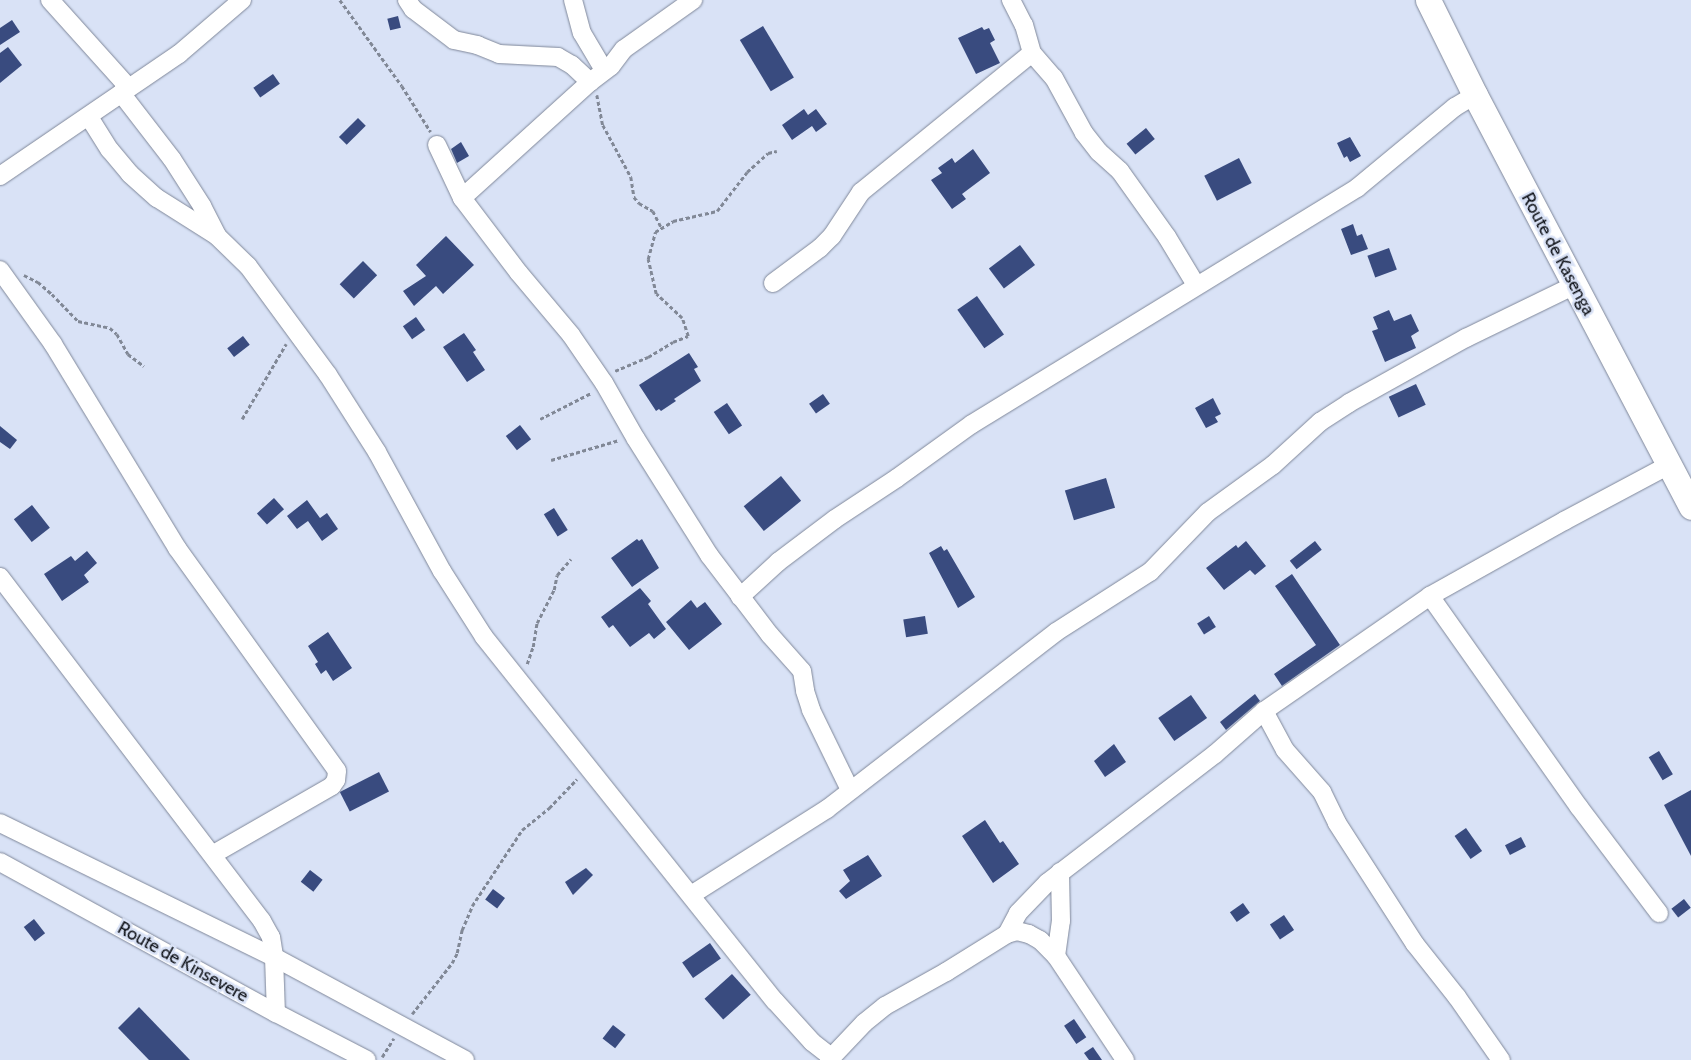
<!DOCTYPE html>
<style>
body{margin:0}
#map{position:relative;width:1691px;height:1060px;overflow:hidden;background:#d9e2f6;font-family:Cabin,sans-serif}
div>[style]{position:absolute}
[style*='--x']{left:calc(var(--x)*1px);top:calc(var(--y)*1px);width:calc(var(--w)*1px);rotate:calc(var(--a)*1deg)}
.building>*{inset:0;background:#394b7f;transform-origin:0 0}
.path>*{height:2.5px;margin-top:-1.25px;transform-origin:0;background:repeating-linear-gradient(90deg,#818896 0 4px,transparent 0 6.5px)}
.roads{filter:drop-shadow(0 0 1px #7f8799) drop-shadow(0 0 1px #7f8799)}
.minor>*{height:18px;margin:-9px;padding:0 9px;transform-origin:9px;border-radius:9px;background:#fff}
.highway>*{height:25px;margin:-12.5px;padding:0 12.5px;transform-origin:12.5px;border-radius:12.5px;background:#fff}
span{translate:-50% -50%;white-space:nowrap;text-align:center;line-height:1.15;-webkit-text-stroke:5px #d9e2f6;paint-order:stroke}
.street-label{font-size:18px;color:#0d1016}
</style>
<div id="map">
<div class="building">
<div style="left:398px;top:16px;width:12px;height:11px;rotate:76deg"></div>
<div style="clip-path:polygon(12px 20px,20px 32px,0 45px,0 28px)"></div>
<div style="left:763px;top:26px;width:60px;height:27px;rotate:59deg"></div>
<div style="clip-path:polygon(982px 27px,984px 30px,989px 28px,995px 40px,990px 43px,1000px 63px,976px 74px,958px 38px)"></div>
<div style="clip-path:polygon(8px 47px,22px 65px,0 83px,0 53px)"></div>
<div style="left:273px;top:74px;width:12px;height:24px;rotate:55deg"></div>
<div style="clip-path:polygon(804px 109px,808px 115px,816px 109px,827px 124px,816px 132px,812px 126px,792px 140px,782px 125px)"></div>
<div style="left:358px;top:118px;width:11px;height:27px;rotate:45deg"></div>
<div style="left:1146px;top:128px;width:14px;height:25px;rotate:51deg"></div>
<div style="clip-path:polygon(1350px 137px,1361px 156px,1350px 162px,1347px 156px,1344px 158px,1337px 143px)"></div>
<div style="clip-path:polygon(461px 142px,469px 156px,457px 163px,451px 149px)"></div>
<div style="clip-path:polygon(973px 149px,990px 173px,962px 194px,966px 199px,952px 209px,931px 180px,942px 173px,938px 168px,952px 158px,955px 163px)"></div>
<div style="left:1239px;top:158px;width:28px;height:39px;rotate:63deg"></div>
<div style="clip-path:polygon(1353px 224px,1357px 236px,1362px 234px,1368px 249px,1351px 255px,1341px 229px)"></div>
<div style="clip-path:polygon(446px 236px,474px 265px,443px 294px,436px 286px,414px 306px,403px 291px,426px 276px,416px 265px)"></div>
<div style="left:1020px;top:245px;width:25px;height:39px;rotate:53deg"></div>
<div style="left:1389px;top:248px;width:23px;height:23px;rotate:70deg"></div>
<div style="left:363px;top:261px;width:20px;height:33px;rotate:45deg"></div>
<div style="left:977px;top:296px;width:47px;height:24px;rotate:55deg"></div>
<div style="clip-path:polygon(1389px 310px,1394px 321px,1411px 314px,1419px 331px,1411px 336px,1416px 348px,1385px 362px,1372px 331px,1378px 329px,1373px 317px)"></div>
<div style="left:416px;top:317px;width:16px;height:16px;rotate:55deg"></div>
<div style="clip-path:polygon(464px 333px,476px 350px,473px 352px,485px 370px,467px 382px,443px 347px)"></div>
<div style="left:243px;top:336px;width:11px;height:20px;rotate:52deg"></div>
<div style="clip-path:polygon(689px 353px,698px 367px,694px 369px,701px 381px,674px 399px,676px 401px,661px 411px,659px 409px,656px 411px,639px 385px)"></div>
<div style="left:1416px;top:384px;width:23px;height:30px;rotate:65deg"></div>
<div style="left:823px;top:394px;width:12px;height:17px;rotate:55deg"></div>
<div style="clip-path:polygon(1213px 398px,1221px 414px,1215px 417px,1218px 422px,1206px 428px,1195px 408px)"></div>
<div style="left:727px;top:403px;width:27px;height:16px;rotate:56deg"></div>
<div style="left:520px;top:425px;width:18px;height:18px;rotate:52deg"></div>
<div style="clip-path:polygon(0 426px,17px 440px,10px 449px,0 442px)"></div>
<div style="left:781px;top:476px;width:32px;height:48px;rotate:51deg"></div>
<div style="left:1106px;top:478px;width:31px;height:43px;rotate:73deg"></div>
<div style="left:274px;top:498px;width:15px;height:23px;rotate:48deg"></div>
<div style="clip-path:polygon(307px 500px,320px 518px,327px 513px,338px 529px,322px 541px,308px 521px,297px 529px,287px 516px)"></div>
<div style="left:32px;top:505px;width:29px;height:23px;rotate:52deg"></div>
<div style="left:554px;top:508px;width:26px;height:12px;rotate:58deg"></div>
<div style="clip-path:polygon(637px 539px,639px 541px,642px 539px,659px 568px,632px 587px,611px 558px)"></div>
<div style="clip-path:polygon(1246px 541px,1266px 566px,1255px 575px,1250px 570px,1224px 590px,1206px 568px,1236px 545px,1238px 548px)"></div>
<div style="left:1315px;top:541px;width:11px;height:32px;rotate:52deg"></div>
<div style="clip-path:polygon(941px 546px,944px 551px,947px 549px,975px 597px,958px 608px,929px 553px)"></div>
<div style="clip-path:polygon(87px 551px,97px 563px,84px 575px,89px 582px,62px 601px,44px 574px,71px 556px,75px 561px)"></div>
<div style="clip-path:polygon(1292px 574px,1340px 645px,1282px 686px,1274px 674px,1316px 645px,1275px 586px)"></div>
<div style="clip-path:polygon(640px 588px,651px 601px,648px 604px,666px 629px,654px 639px,649px 633px,630px 647px,613px 625px,609px 628px,601px 617px)"></div>
<div style="clip-path:polygon(691px 600px,697px 608px,705px 602px,722px 624px,689px 650px,666px 622px)"></div>
<div style="left:925px;top:616px;width:18px;height:22px;rotate:81deg"></div>
<div style="left:1209px;top:616px;width:13px;height:14px;rotate:58deg"></div>
<div style="clip-path:polygon(328px 632px,352px 668px,333px 681px,326px 670px,321px 674px,315px 664px,318px 662px,308px 646px)"></div>
<div style="clip-path:polygon(1255px 694px,1260px 701px,1226px 730px,1220px 722px)"></div>
<div style="left:1191px;top:695px;width:28px;height:40px;rotate:55deg"></div>
<div style="clip-path:polygon(1114px 744px,1126px 762px,1105px 777px,1094px 761px)"></div>
<div style="left:1659px;top:751px;width:27px;height:12px;rotate:59deg"></div>
<div style="left:379px;top:772px;width:22px;height:44px;rotate:63deg"></div>
<div style="clip-path:polygon(1691px 790px,1691px 856px,1664px 805px)"></div>
<div style="clip-path:polygon(985px 820px,1000px 843px,1003px 841px,1019px 864px,993px 883px,962px 836px)"></div>
<div style="left:1466px;top:828px;width:28px;height:14px;rotate:55deg"></div>
<div style="left:1521px;top:837px;width:11px;height:18px;rotate:63deg"></div>
<div style="clip-path:polygon(868px 855px,882px 876px,846px 899px,839px 891px,850px 881px,843px 870px)"></div>
<div style="clip-path:polygon(586px 868px,593px 875px,573px 895px,565px 882px)"></div>
<div style="left:310px;top:870px;width:16px;height:15px;rotate:38deg"></div>
<div style="left:493px;top:889px;width:15px;height:13px;rotate:37deg"></div>
<div style="left:1684px;top:899px;width:11px;height:16px;rotate:52deg"></div>
<div style="left:1243px;top:903px;width:12px;height:16px;rotate:55deg"></div>
<div style="left:1284px;top:915px;width:18px;height:17px;rotate:56deg"></div>
<div style="left:34px;top:919px;width:18px;height:13px;rotate:52deg"></div>
<div style="left:710px;top:943px;width:19px;height:34px;rotate:55deg"></div>
<div style="left:732px;top:974px;width:28px;height:37px;rotate:48deg"></div>
<div style="clip-path:polygon(139px 1007px,190px 1060px,149px 1060px,118px 1028px)"></div>
<div style="left:1074px;top:1019px;width:22px;height:12px;rotate:56deg"></div>
<div style="left:613px;top:1025px;width:16px;height:17px;rotate:38deg"></div>
<div style="clip-path:polygon(1093px 1047px,1102px 1060px,1089px 1060px,1084px 1053px)"></div>
</div>
<div class="path">
<div style="--x:340;--y:0;--w:106;--a:54.2"></div>
<div style="--x:402;--y:86;--w:54;--a:57.8"></div>
<div style="--x:597;--y:95;--w:31;--a:79"></div>
<div style="--x:603;--y:125;--w:59;--a:61.7"></div>
<div style="--x:631;--y:177;--w:20;--a:81"></div>
<div style="--x:634;--y:197;--w:8;--a:50"></div>
<div style="--x:639;--y:203;--w:16;--a:30"></div>
<div style="--x:653;--y:211;--w:18;--a:63"></div>
<div style="--x:24;--y:275;--w:16;--a:27"></div>
<div style="--x:38;--y:282;--w:18;--a:41"></div>
<div style="--x:52;--y:294;--w:37;--a:46"></div>
<div style="--x:78;--y:321;--w:33;--a:12"></div>
<div style="--x:110;--y:328;--w:9;--a:41"></div>
<div style="--x:117;--y:334;--w:23;--a:61"></div>
<div style="--x:128;--y:354;--w:20;--a:37"></div>
<div style="--x:615;--y:371;--w:36;--a:-23"></div>
<div style="--x:648;--y:357;--w:29;--a:-31"></div>
<div style="--x:673;--y:342;--w:16;--a:-22"></div>
<div style="--x:688;--y:336;--w:19;--a:-108"></div>
<div style="--x:682;--y:318;--w:35;--a:-137"></div>
<div style="--x:656;--y:294;--w:36;--a:-103"></div>
<div style="--x:648;--y:259;--w:28;--a:-75"></div>
<div style="--x:655;--y:232;--w:21;--a:-31"></div>
<div style="--x:673;--y:221;--w:45;--a:-12.8"></div>
<div style="--x:717;--y:211;--w:49;--a:-52.4"></div>
<div style="--x:747;--y:172;--w:28;--a:-42"></div>
<div style="--x:768;--y:153;--w:9;--a:-13"></div>
<div style="--x:242;--y:419;--w:87;--a:-59.6"></div>
<div style="--x:540;--y:419;--w:57;--a:-27"></div>
<div style="--x:551;--y:460;--w:71;--a:-16.4"></div>
<div style="--x:527;--y:664;--w:18;--a:-71"></div>
<div style="--x:533;--y:647;--w:24;--a:-81"></div>
<div style="--x:537;--y:623;--w:37;--a:-63"></div>
<div style="--x:554;--y:590;--w:15;--a:-79"></div>
<div style="--x:557;--y:575;--w:21;--a:-49"></div>
<div style="--x:412;--y:1014;--w:65;--a:-51.9"></div>
<div style="--x:452;--y:963;--w:11;--a:-63"></div>
<div style="--x:457;--y:953;--w:24;--a:-78"></div>
<div style="--x:462;--y:930;--w:26;--a:-67"></div>
<div style="--x:472;--y:906;--w:91;--a:-56.7"></div>
<div style="--x:522;--y:830;--w:35;--a:-39"></div>
<div style="--x:549;--y:808;--w:40;--a:-46"></div>
<div style="--x:382;--y:1057;--w:22;--a:-58"></div>
</div>
<div class="roads">
<div class="minor">
<div style="--x:50;--y:0;--w:118;--a:48.1"></div>
<div style="--x:407;--y:0;--w:11;--a:56"></div>
<div style="--x:413;--y:9;--w:51;--a:37.1"></div>
<div style="--x:454;--y:40;--w:24;--a:12"></div>
<div style="--x:477;--y:45;--w:24;--a:22"></div>
<div style="--x:499;--y:54;--w:59;--a:2.9"></div>
<div style="--x:558;--y:57;--w:16;--a:30"></div>
<div style="--x:572;--y:65;--w:25;--a:43"></div>
<div style="--x:573;--y:0;--w:34;--a:75"></div>
<div style="--x:582;--y:33;--w:43;--a:59.3"></div>
<div style="--x:1011;--y:0;--w:28;--a:63"></div>
<div style="--x:1024;--y:25;--w:29;--a:74"></div>
<div style="--x:1032;--y:53;--w:33;--a:49"></div>
<div style="--x:1054;--y:78;--w:63;--a:61.4"></div>
<div style="--x:1084;--y:133;--w:24;--a:52"></div>
<div style="--x:1099;--y:152;--w:28;--a:42"></div>
<div style="--x:1120;--y:171;--w:81;--a:54.5"></div>
<div style="--x:1167;--y:237;--w:56;--a:58.9"></div>
<div style="--x:121;--y:93;--w:83;--a:52.3"></div>
<div style="--x:172;--y:159;--w:56;--a:57.4"></div>
<div style="--x:202;--y:206;--w:33;--a:63"></div>
<div style="--x:89;--y:117;--w:39;--a:58"></div>
<div style="--x:110;--y:150;--w:31;--a:50"></div>
<div style="--x:130;--y:174;--w:36;--a:42"></div>
<div style="--x:157;--y:198;--w:71;--a:32.3"></div>
<div style="--x:217;--y:236;--w:43;--a:44.1"></div>
<div style="--x:248;--y:266;--w:135;--a:53.7"></div>
<div style="--x:328;--y:375;--w:91;--a:57.5"></div>
<div style="--x:377;--y:452;--w:136;--a:61.4"></div>
<div style="--x:442;--y:571;--w:78;--a:57.5"></div>
<div style="--x:484;--y:637;--w:466;--a:51.4"></div>
<div style="--x:775;--y:1001;--w:55;--a:47.9"></div>
<div style="--x:812;--y:1042;--w:24;--a:38"></div>
<div style="--x:437;--y:145;--w:59;--a:64.7"></div>
<div style="--x:462;--y:198;--w:94;--a:52.8"></div>
<div style="--x:519;--y:273;--w:81;--a:50"></div>
<div style="--x:571;--y:335;--w:58;--a:55.5"></div>
<div style="--x:604;--y:383;--w:64;--a:60.3"></div>
<div style="--x:636;--y:439;--w:137;--a:57.8"></div>
<div style="--x:709;--y:555;--w:101;--a:52.7"></div>
<div style="--x:770;--y:635;--w:48;--a:48.4"></div>
<div style="--x:802;--y:671;--w:20;--a:81"></div>
<div style="--x:805;--y:691;--w:20;--a:72"></div>
<div style="--x:811;--y:710;--w:89;--a:64"></div>
<div style="--x:0;--y:176;--w:217;--a:-34.3"></div>
<div style="--x:179;--y:54;--w:83;--a:-40.6"></div>
<div style="--x:462;--y:198;--w:173;--a:-42.2"></div>
<div style="--x:590;--y:82;--w:26;--a:-37"></div>
<div style="--x:611;--y:66;--w:21;--a:-53"></div>
<div style="--x:624;--y:49;--w:85;--a:-35.4"></div>
<div style="--x:0;--y:270;--w:91;--a:54.4"></div>
<div style="--x:53;--y:344;--w:239;--a:58.7"></div>
<div style="--x:177;--y:548;--w:274;--a:54.3"></div>
<div style="--x:337;--y:771;--w:9;--a:96"></div>
<div style="--x:336;--y:780;--w:7;--a:124"></div>
<div style="--x:332;--y:786;--w:138;--a:150.1"></div>
<div style="--x:773;--y:283;--w:59;--a:-36.7"></div>
<div style="--x:820;--y:248;--w:17;--a:-45"></div>
<div style="--x:832;--y:236;--w:53;--a:-56.6"></div>
<div style="--x:861;--y:192;--w:220;--a:-39.1"></div>
<div style="--x:0;--y:577;--w:432;--a:52.7"></div>
<div style="--x:262;--y:921;--w:18;--a:61"></div>
<div style="--x:271;--y:937;--w:20;--a:81"></div>
<div style="--x:274;--y:957;--w:56;--a:88"></div>
<div style="--x:1430;--y:596;--w:258;--a:54.8"></div>
<div style="--x:1579;--y:807;--w:133;--a:53"></div>
<div style="--x:740;--y:597;--w:52;--a:-42.6"></div>
<div style="--x:778;--y:562;--w:71;--a:-37"></div>
<div style="--x:835;--y:519;--w:74;--a:-33.5"></div>
<div style="--x:897;--y:478;--w:92;--a:-35.8"></div>
<div style="--x:972;--y:424;--w:452;--a:-31.5"></div>
<div style="--x:1357;--y:188;--w:127;--a:-39.6"></div>
<div style="--x:1455;--y:107;--w:23;--a:-31"></div>
<div style="--x:1264;--y:711;--w:44;--a:61.7"></div>
<div style="--x:1285;--y:750;--w:56;--a:48.6"></div>
<div style="--x:1322;--y:792;--w:34;--a:64"></div>
<div style="--x:1337;--y:823;--w:144;--a:57.2"></div>
<div style="--x:1415;--y:944;--w:68;--a:51.6"></div>
<div style="--x:1457;--y:997;--w:77;--a:55.1"></div>
<div style="--x:0;--y:823;--w:305;--a:26.1"></div>
<div style="--x:274;--y:957;--w:217;--a:28.3"></div>
<div style="--x:0;--y:862;--w:315;--a:28.7"></div>
<div style="--x:276;--y:1013;--w:102;--a:27.3"></div>
<div style="--x:691;--y:895;--w:161;--a:-32.3"></div>
<div style="--x:827;--y:809;--w:289;--a:-37.7"></div>
<div style="--x:1056;--y:632;--w:112;--a:-32.6"></div>
<div style="--x:1150;--y:572;--w:83;--a:-46"></div>
<div style="--x:1208;--y:512;--w:80;--a:-35.9"></div>
<div style="--x:1273;--y:465;--w:64;--a:-42.5"></div>
<div style="--x:1320;--y:422;--w:35;--a:-33"></div>
<div style="--x:1349;--y:403;--w:134;--a:-29.1"></div>
<div style="--x:1466;--y:338;--w:121;--a:-25.9"></div>
<div style="--x:1007;--y:934;--w:24;--a:-62"></div>
<div style="--x:1018;--y:913;--w:42;--a:-46"></div>
<div style="--x:1047;--y:883;--w:212;--a:-37.5"></div>
<div style="--x:1215;--y:754;--w:65;--a:-41.3"></div>
<div style="--x:1264;--y:711;--w:202;--a:-34.7"></div>
<div style="--x:1430;--y:596;--w:154;--a:-29.2"></div>
<div style="--x:1564;--y:521;--w:119;--a:-28.1"></div>
<div style="--x:1056;--y:956;--w:35;--a:-82"></div>
<div style="--x:1061;--y:921;--w:49;--a:-91.2"></div>
<div style="--x:829;--y:1060;--w:51;--a:-46.6"></div>
<div style="--x:864;--y:1023;--w:27;--a:-39"></div>
<div style="--x:885;--y:1006;--w:70;--a:-29.1"></div>
<div style="--x:946;--y:972;--w:72;--a:-31.9"></div>
<div style="--x:1007;--y:934;--w:10;--a:-17"></div>
<div style="--x:1017;--y:931;--w:12;--a:14"></div>
<div style="--x:1029;--y:934;--w:13;--a:29"></div>
<div style="--x:1040;--y:940;--w:23;--a:45"></div>
<div style="--x:1056;--y:956;--w:125;--a:56.4"></div>
</div>
<div class="highway">
<div style="--x:1428;--y:0;--w:106;--a:63.7"></div>
<div style="--x:1475;--y:95;--w:465;--a:62.3"></div>
</div>
</div>
<div class="street-label">
<span style="left:1558px;top:254px;rotate:62deg">Route de Kasenga</span>
<span style="left:183px;top:962px;rotate:29deg">Route de Kinsevere</span>
</div>
</div>
